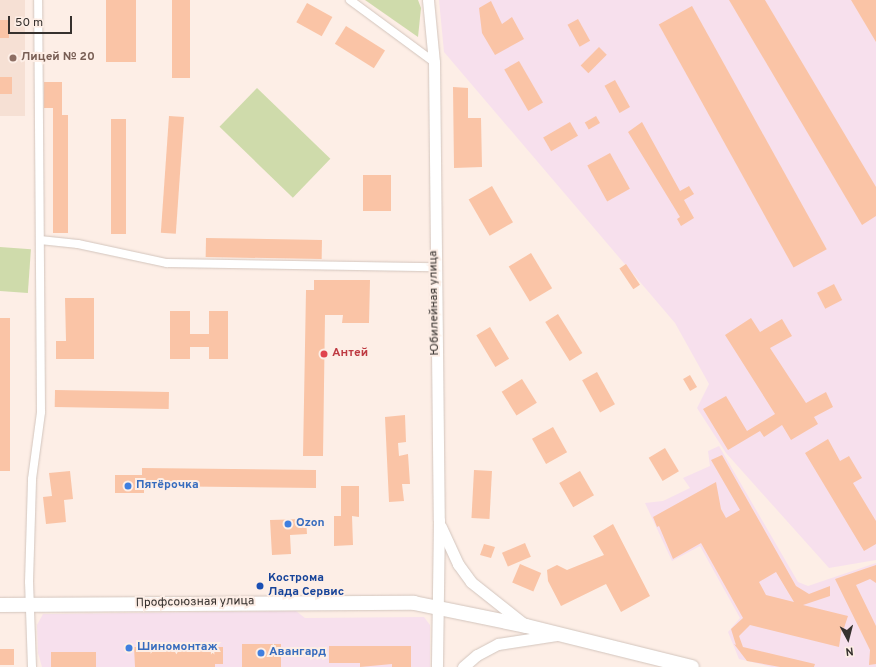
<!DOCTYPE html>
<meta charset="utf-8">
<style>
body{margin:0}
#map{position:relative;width:876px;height:667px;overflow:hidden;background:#fdeee6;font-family:Overpass,sans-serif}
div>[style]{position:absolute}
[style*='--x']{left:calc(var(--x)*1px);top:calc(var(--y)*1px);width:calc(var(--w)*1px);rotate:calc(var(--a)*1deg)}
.built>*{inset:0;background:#f6e0d4;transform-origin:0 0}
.industrial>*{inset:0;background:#f7e0ed}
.green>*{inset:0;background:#cfdbab;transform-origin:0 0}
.building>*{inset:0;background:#fac4a6;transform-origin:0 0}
.roads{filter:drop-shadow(0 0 1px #d3c5bd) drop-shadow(0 0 1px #d3c5bd)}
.street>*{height:8px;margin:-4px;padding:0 4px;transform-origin:4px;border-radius:4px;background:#fff}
.secondary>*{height:11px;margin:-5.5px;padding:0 5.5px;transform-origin:5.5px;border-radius:5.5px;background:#fff}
.highway>*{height:14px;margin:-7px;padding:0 7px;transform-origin:7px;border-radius:7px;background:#fff}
.dots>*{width:11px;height:11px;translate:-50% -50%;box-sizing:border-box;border:2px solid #fdeee6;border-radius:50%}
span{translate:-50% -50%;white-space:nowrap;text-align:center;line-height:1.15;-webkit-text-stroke:4px #fdeee6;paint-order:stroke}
.education-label{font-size:12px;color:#785e54;font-weight:700}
.left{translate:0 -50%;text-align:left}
.street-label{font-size:12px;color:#36312e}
.health-label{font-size:12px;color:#be3a42;font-weight:700}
.shop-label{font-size:12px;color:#366cbe;font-weight:700}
.transit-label{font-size:12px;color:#164399;font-weight:700}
.north{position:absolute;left:828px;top:619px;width:40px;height:40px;-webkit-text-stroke:3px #fdeee6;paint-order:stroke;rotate:173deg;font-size:11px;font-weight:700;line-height:16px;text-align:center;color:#36312e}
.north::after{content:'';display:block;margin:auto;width:14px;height:18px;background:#36312e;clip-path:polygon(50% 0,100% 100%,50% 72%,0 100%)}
.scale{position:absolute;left:8px;top:16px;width:64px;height:18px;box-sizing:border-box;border:2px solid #36312e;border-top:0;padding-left:5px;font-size:12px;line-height:14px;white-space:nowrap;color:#36312e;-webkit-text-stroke:3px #fdeee6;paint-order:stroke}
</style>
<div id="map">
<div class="built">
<div style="left:0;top:0;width:25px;height:116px"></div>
</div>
<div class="industrial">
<div style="clip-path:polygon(439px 0,876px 0,876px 560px,829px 568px,726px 453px,697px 408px,709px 384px,675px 323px,444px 52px)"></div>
<div style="clip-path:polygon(719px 446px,798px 582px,808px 586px,876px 563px,876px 667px,772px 667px,739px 659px,728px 632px,740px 618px,700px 546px,672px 561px,645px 503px,663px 501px,690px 488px,683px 478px,710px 466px,708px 451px)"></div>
<div style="clip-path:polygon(296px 611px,305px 618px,424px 617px,430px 625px,430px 667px,42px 667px,38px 653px,37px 625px,43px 614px)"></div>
</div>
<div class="green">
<div style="clip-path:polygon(365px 0,418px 0,421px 8px,418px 37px)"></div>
<div style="left:257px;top:88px;width:102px;height:54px;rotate:44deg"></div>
<div style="left:0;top:247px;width:31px;height:44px;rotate:4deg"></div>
</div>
<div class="building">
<div style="left:106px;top:0;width:30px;height:62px"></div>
<div style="left:172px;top:0;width:18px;height:78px"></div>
<div style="clip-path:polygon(729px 0,765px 0,876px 187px,876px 216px,862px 225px)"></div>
<div style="clip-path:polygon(851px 0,876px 0,876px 42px)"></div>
<div style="clip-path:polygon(491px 1px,502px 24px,512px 17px,524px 39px,495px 55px,482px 33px,479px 8px)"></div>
<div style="left:307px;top:3px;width:29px;height:22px;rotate:29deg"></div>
<div style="left:692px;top:6px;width:278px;height:38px;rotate:61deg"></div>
<div style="left:578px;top:19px;width:25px;height:12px;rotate:61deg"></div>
<div style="left:0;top:20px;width:9px;height:18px"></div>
<div style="left:346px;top:26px;width:46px;height:21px;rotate:32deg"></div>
<div style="left:599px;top:47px;width:11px;height:26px;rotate:45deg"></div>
<div style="left:519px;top:61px;width:48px;height:17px;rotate:60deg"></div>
<div style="left:0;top:77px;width:12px;height:17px"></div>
<div style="left:615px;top:80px;width:31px;height:12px;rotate:61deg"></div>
<div style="clip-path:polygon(44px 82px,62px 82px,62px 115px,68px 115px,68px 233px,53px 233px,53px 108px,44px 108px)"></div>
<div style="clip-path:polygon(453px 87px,468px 88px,468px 118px,481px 118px,482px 167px,454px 168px)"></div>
<div style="left:169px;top:116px;width:15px;height:117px;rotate:4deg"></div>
<div style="left:596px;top:116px;width:8px;height:13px;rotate:60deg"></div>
<div style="left:126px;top:119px;width:115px;height:15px;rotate:90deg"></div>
<div style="left:570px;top:122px;width:16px;height:31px;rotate:60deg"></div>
<div style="clip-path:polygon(642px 122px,680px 191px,689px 186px,694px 194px,684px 200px,694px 218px,681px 226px,677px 219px,680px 217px,628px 132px)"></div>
<div style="left:610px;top:153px;width:41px;height:26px;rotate:61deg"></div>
<div style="left:363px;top:175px;width:28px;height:36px"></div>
<div style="left:492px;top:186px;width:42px;height:27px;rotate:60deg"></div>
<div style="left:206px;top:238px;width:116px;height:19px;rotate:1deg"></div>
<div style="left:531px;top:253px;width:41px;height:26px;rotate:59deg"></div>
<div style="left:626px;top:264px;width:25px;height:8px;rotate:56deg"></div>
<div style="clip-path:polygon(314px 280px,370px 280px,369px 323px,342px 323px,343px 315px,325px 315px,323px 456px,303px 456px,306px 290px,314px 290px)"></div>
<div style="left:834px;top:284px;width:18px;height:19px;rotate:63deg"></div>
<div style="clip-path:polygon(65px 298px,94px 298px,94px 359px,56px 359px,56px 341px,66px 341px)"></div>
<div style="clip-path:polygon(170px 311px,190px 311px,190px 334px,209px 334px,209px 311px,228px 311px,228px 359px,209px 359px,209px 347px,190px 347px,190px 359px,170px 359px)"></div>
<div style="left:558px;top:314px;width:46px;height:15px;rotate:58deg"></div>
<div style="left:0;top:318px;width:10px;height:153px"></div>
<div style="clip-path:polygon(751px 318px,760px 332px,782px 319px,792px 336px,770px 348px,806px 403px,826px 392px,833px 407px,814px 417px,818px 424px,791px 440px,782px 425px,764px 437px,760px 431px,728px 450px,703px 409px,726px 396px,747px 431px,775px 414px,725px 335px)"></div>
<div style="left:490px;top:327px;width:37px;height:16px;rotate:59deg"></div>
<div style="left:597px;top:372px;width:37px;height:17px;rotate:61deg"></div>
<div style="left:690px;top:375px;width:14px;height:8px;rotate:60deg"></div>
<div style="left:522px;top:379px;width:28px;height:24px;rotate:58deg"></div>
<div style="left:55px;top:390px;width:114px;height:17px;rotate:1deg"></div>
<div style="clip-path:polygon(405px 415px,406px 442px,398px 443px,399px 456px,408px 454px,410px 484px,402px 484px,404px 501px,389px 502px,385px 417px)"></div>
<div style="left:553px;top:427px;width:29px;height:24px;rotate:61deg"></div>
<div style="clip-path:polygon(828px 439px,840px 461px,849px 456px,862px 478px,853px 483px,876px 521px,876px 544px,864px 551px,805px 453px)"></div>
<div style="left:665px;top:448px;width:27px;height:19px;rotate:59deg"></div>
<div style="clip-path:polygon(evenodd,722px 455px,796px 586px,809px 594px,830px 586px,830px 596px,803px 605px,848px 616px,844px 628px,842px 627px,839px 647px,750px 625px,739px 636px,743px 647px,815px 664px,814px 667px,780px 667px,747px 661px,734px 644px,736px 645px,731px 629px,743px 618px,701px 543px,673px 559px,659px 526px,657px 527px,653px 517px,716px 482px,721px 509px,726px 518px,740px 510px,711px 460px,722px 455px,776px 572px,794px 602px,766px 595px,759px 582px,776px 572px)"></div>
<div style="clip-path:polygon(142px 468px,316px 470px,316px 488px,144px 486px,144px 493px,115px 493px,115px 475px,142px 475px)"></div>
<div style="left:474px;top:470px;width:18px;height:48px;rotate:3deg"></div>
<div style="clip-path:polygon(70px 471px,73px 499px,64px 500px,66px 522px,46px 524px,43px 497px,52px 496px,49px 473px)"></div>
<div style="left:580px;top:471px;width:28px;height:24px;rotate:60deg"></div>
<div style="clip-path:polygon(341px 486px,359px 486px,359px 517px,352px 516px,353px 545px,334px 546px,334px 516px,341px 516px)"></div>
<div style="clip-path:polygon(306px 519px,307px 534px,290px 535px,291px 554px,272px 555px,270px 520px)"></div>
<div style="clip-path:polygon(613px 524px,650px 596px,621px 612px,606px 584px,561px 606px,548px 581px,547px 570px,557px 565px,567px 570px,604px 555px,593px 536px)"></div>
<div style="left:525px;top:543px;width:15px;height:25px;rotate:67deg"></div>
<div style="clip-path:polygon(484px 544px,495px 547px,491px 558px,480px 555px)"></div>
<div style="left:520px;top:564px;width:23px;height:20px;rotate:23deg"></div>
<div style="clip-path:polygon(876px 565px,876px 583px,870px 579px,856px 585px,876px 626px,876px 664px,869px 665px,870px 650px,835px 579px)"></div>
<div style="left:242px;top:644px;width:39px;height:23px"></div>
<div style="clip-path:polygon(329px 646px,411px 646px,411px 667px,392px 667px,392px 664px,360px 667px,360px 663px,329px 663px)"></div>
<div style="clip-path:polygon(134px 647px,223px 647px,223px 664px,215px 664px,215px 667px,135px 667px)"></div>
<div style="left:0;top:649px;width:14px;height:16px"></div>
<div style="left:96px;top:652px;width:15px;height:45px;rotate:90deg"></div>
</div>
<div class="roads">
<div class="street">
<div style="--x:350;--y:0;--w:104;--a:36.4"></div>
<div style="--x:40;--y:240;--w:38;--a:6"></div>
<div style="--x:78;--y:244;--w:91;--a:12.1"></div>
<div style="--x:167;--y:263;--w:268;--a:0.9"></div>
<div style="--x:32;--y:667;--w:85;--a:-92"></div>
<div style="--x:29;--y:582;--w:103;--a:-88.3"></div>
<div style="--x:32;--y:479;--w:68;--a:-82.3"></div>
<div style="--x:41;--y:412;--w:412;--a:-90.4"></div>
</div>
<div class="secondary">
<div style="--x:428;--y:0;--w:62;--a:84.5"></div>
<div style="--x:434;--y:62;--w:458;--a:89.4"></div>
<div style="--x:439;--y:520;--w:147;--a:90.8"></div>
<div style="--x:441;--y:527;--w:41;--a:65.3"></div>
<div style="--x:458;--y:564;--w:22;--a:54"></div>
<div style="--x:471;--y:582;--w:68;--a:38.4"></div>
<div style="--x:463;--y:667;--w:18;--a:-41"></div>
<div style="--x:477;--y:655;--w:24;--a:-28"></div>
<div style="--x:498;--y:644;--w:59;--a:-8.8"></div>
</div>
<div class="highway">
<div style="--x:0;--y:605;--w:414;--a:-0.3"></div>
<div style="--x:414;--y:603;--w:114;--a:11.6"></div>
<div style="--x:526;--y:626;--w:171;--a:13.9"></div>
</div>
</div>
<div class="dots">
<div style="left:13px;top:58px;background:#8d6e63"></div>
<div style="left:324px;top:354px;background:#e0444e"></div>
<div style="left:128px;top:486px;background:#3f7fe0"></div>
<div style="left:288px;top:524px;background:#3f7fe0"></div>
<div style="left:260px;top:586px;background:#1a4fb4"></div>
<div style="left:129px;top:648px;background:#3f7fe0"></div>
<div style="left:261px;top:653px;background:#3f7fe0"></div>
</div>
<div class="education-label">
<span class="left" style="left:21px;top:58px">Лицей № 20</span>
</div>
<div class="street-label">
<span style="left:435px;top:303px;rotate:-91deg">Юбилейная улица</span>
<span style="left:195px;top:603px;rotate:-1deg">Профсоюзная улица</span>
</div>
<div class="health-label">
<span class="left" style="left:332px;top:354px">Антей</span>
</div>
<div class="shop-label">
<span class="left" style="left:136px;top:486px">Пятёрочка</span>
<span class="left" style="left:296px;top:524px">Ozon</span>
<span class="left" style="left:137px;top:648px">Шиномонтаж</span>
<span class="left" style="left:269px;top:653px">Авангард</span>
</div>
<div class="transit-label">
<span class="left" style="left:268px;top:586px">Кострома<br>Лада Сервис</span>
</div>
<div class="north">N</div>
<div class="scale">50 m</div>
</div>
